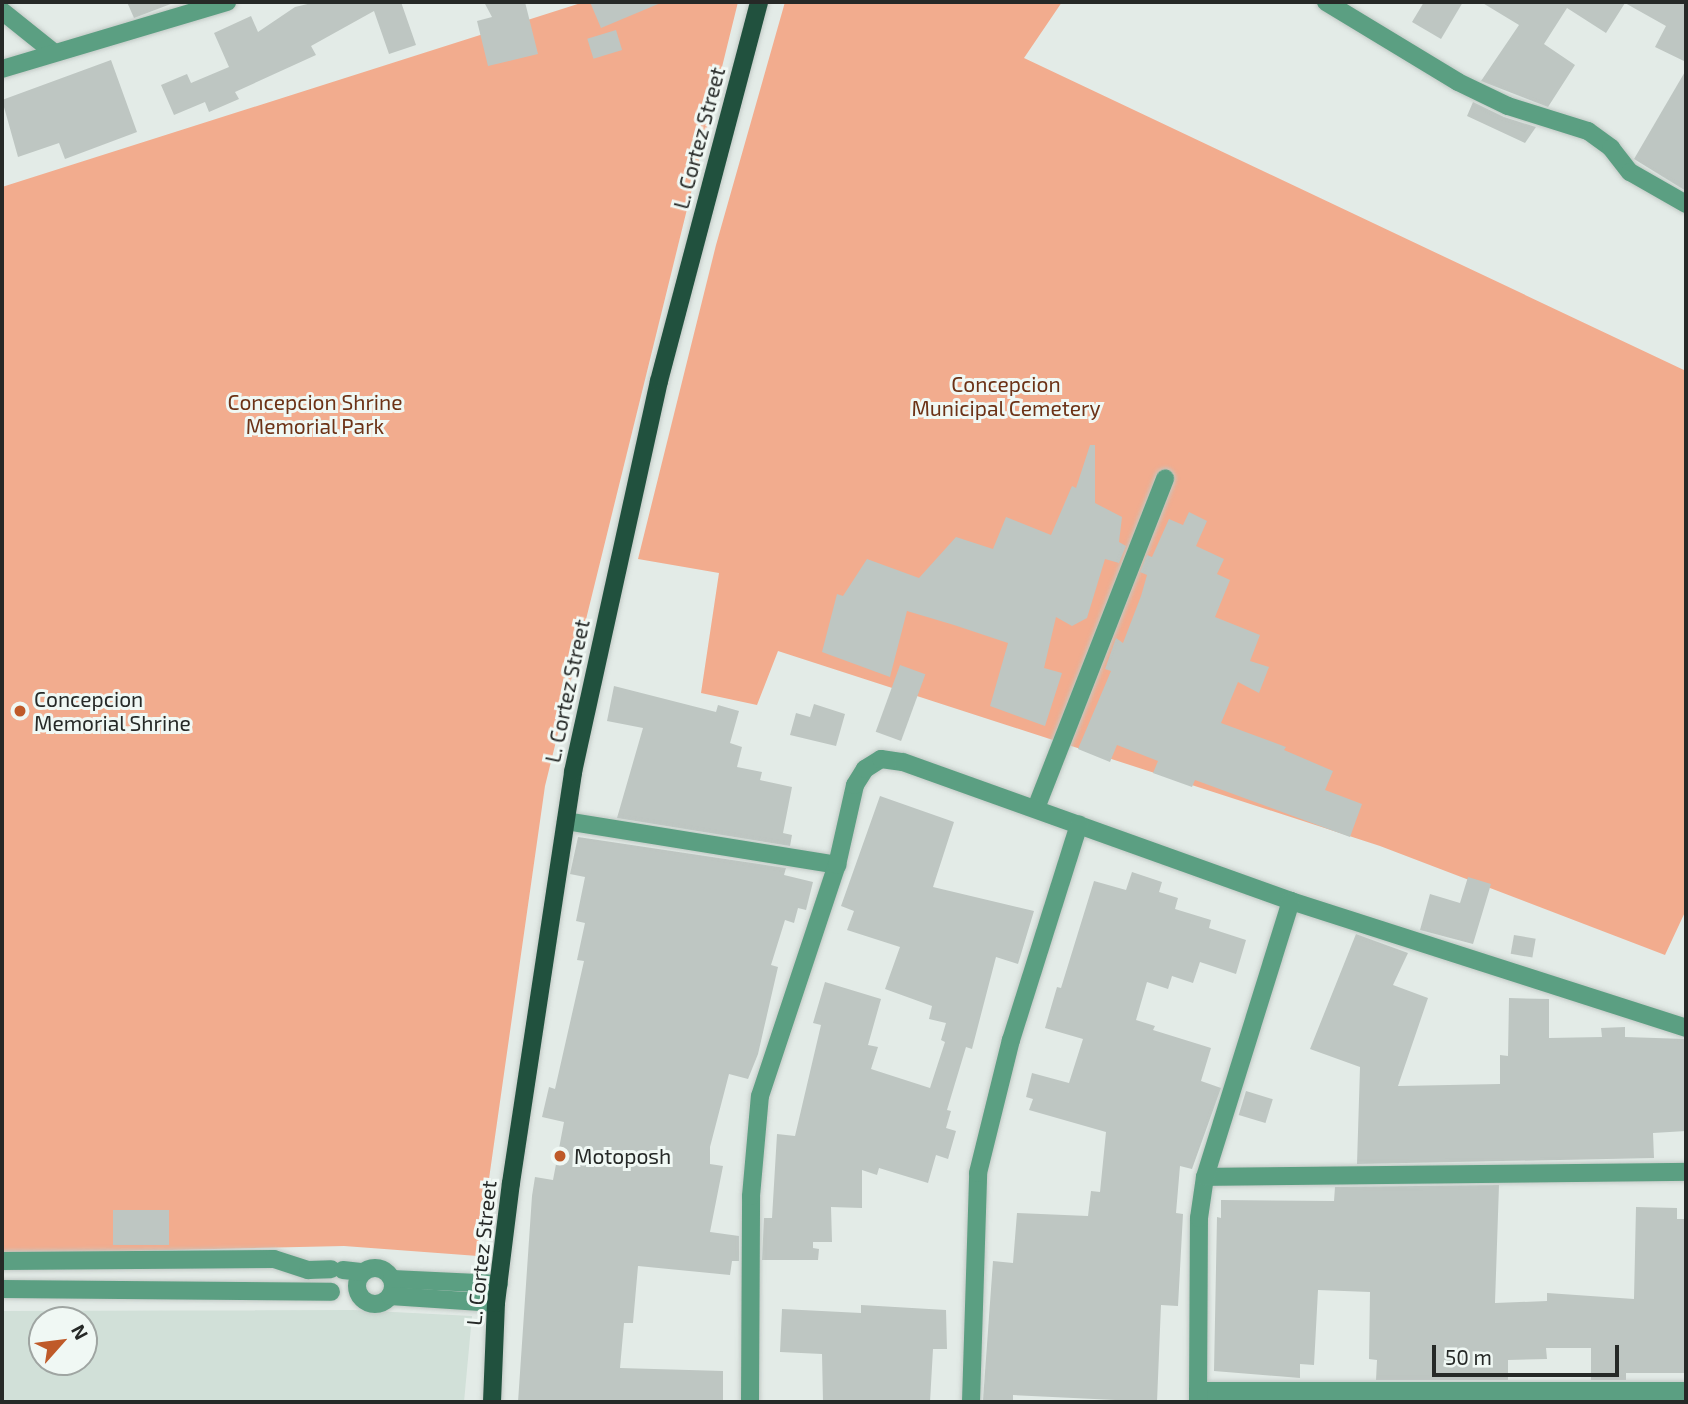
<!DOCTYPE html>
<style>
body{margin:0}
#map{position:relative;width:1688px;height:1404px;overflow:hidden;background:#e3ebe7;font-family:"Exo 2",sans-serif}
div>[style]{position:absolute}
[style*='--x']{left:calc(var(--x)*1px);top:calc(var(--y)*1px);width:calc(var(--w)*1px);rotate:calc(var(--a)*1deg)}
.built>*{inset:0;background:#d1e0d8}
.green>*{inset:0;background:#f2ac8e}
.building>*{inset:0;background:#bec6c2;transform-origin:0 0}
.roads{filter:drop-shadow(0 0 2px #c1c8c4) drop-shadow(0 0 2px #c1c8c4)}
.minor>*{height:18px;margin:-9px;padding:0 9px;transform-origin:9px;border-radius:9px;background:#5b9f82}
.minor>.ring{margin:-9px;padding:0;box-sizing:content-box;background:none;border:18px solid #5b9f82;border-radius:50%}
.major>*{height:18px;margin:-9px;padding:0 9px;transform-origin:9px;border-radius:9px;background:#21513e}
.dots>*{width:19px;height:19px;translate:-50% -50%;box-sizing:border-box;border:4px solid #f0f8f4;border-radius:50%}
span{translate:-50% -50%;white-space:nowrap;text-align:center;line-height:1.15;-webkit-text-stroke:6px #f0f8f4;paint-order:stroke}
.street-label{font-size:21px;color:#262927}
.park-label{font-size:21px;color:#6c3216}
.poi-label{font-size:21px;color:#262927}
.left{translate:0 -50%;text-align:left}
.frame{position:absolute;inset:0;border:4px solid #262927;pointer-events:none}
.north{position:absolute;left:28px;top:1306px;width:70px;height:70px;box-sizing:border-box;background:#f0f8f4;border:2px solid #9fa5a2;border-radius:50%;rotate:62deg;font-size:19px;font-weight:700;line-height:28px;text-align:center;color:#262927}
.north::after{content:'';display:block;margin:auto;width:24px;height:32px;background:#bf5a29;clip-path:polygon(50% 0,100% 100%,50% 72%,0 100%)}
.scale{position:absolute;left:1432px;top:1345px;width:187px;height:32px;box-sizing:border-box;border:4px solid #262927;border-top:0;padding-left:9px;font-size:21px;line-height:24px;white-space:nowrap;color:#262927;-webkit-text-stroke:5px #f0f8f4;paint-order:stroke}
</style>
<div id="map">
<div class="built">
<div style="clip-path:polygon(evenodd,353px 1310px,472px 1316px,464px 1402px,2px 1402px,2px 1311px,353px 1310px,42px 1320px,84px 1320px,84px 1362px,42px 1362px,42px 1320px)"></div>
</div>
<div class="green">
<div style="clip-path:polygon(584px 2px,738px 2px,545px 786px,478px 1256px,344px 1246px,2px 1254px,2px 187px)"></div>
<div style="clip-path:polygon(785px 2px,1062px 2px,1024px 58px,1686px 371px,1686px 910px,1665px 955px,1380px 846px,778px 651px,757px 705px,701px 693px,719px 573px,638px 559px,716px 245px)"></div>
</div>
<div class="building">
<div style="clip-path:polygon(127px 2px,176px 2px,134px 18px)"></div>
<div style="clip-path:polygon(316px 2px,401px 2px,416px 45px,389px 54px,374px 11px,311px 46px,316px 55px,235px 92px,239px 99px,209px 112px,205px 102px,174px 115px,161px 85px,187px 74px,191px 83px,229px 67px,214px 33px,251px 16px,258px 32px,295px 7px)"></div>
<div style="clip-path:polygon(484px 2px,525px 2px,538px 54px,488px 66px,477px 21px,492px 17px)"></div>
<div style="clip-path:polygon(590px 2px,663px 2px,601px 28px)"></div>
<div style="clip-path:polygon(1424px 2px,1463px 2px,1441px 39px,1412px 22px)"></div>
<div style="clip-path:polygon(1481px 2px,1686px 2px,1686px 62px,1655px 47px,1666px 26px,1625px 3px,1606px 33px,1567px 8px,1544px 44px,1575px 65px,1548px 107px,1481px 81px,1519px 25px)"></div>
<div style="left:616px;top:30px;width:21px;height:30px;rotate:73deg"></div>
<div style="clip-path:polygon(111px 60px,137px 132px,65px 159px,59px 143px,18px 157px,2px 100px)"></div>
<div style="clip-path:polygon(1686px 70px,1686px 191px,1634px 159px)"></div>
<div style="clip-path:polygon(1473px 102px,1504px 117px,1536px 127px,1525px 143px,1467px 116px)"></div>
<div style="clip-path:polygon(1090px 445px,1095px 445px,1095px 503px,1122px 517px,1119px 542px,1126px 546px,1119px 563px,1105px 559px,1087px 618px,1072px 626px,1056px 617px,1044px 668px,1062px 673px,1045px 726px,990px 706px,1008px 643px,954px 625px,907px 611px,890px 677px,822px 652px,837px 594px,843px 596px,867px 559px,919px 578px,956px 537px,993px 549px,1006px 517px,1051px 535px,1072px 486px,1076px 488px)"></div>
<div style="clip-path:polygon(1189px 512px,1207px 521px,1196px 546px,1224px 559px,1217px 574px,1230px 580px,1215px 617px,1260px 635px,1250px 661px,1269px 667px,1259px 693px,1238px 682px,1221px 723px,1286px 747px,1284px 750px,1333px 771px,1325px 790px,1362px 804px,1350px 837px,1195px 780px,1192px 787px,1153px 773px,1158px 761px,1117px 745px,1110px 762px,1078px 749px,1111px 671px,1105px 669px,1116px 638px,1123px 643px,1141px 596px,1147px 575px,1140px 572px,1147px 555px,1152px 557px,1169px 519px,1183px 525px)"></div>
<div style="left:900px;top:665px;width:27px;height:71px;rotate:20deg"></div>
<div style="clip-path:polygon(614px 686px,716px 712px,718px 705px,739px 711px,730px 743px,742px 747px,737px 767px,762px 772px,760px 780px,792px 787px,783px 833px,792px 835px,790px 846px,617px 818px,643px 728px,607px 721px)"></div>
<div style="clip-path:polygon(814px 704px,845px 714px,836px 746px,790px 735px,796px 713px,810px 717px)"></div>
<div style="clip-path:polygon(880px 796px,954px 822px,933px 887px,1034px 911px,1018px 964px,996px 957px,972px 1049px,966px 1047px,947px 1110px,951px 1111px,946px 1128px,956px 1131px,948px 1159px,936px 1155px,928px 1183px,879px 1168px,877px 1175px,862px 1170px,862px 1208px,831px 1207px,832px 1242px,813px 1242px,813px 1248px,819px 1249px,818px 1260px,762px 1260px,764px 1218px,772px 1218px,777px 1134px,795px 1136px,821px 1025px,813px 1023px,825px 982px,881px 999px,868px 1045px,878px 1047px,871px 1069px,930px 1088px,945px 1042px,941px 1040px,946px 1023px,929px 1019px,932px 1006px,885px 989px,900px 947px,847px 930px,854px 911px,841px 906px)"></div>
<div style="clip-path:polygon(578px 837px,786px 868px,784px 875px,813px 882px,806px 910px,798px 908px,794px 923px,785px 920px,771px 965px,778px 967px,758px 1054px,748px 1079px,729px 1074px,710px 1147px,710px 1164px,723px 1166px,710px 1232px,739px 1236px,739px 1261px,732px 1261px,730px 1275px,638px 1266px,633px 1323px,624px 1323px,620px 1368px,723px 1371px,723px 1402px,518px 1402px,532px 1196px,535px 1177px,553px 1180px,564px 1122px,542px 1117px,549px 1087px,555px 1089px,584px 961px,577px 960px,585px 923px,576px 921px,585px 877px,570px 874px)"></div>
<div style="clip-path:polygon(1132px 872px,1162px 882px,1159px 892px,1178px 898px,1175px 909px,1211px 920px,1209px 928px,1246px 940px,1236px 974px,1200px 962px,1193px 983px,1172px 976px,1168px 989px,1147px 982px,1136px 1020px,1155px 1026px,1153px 1030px,1211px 1048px,1201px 1081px,1221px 1088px,1192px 1169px,1180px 1166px,1176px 1213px,1183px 1214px,1178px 1306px,1161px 1305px,1157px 1402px,1013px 1395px,1013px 1401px,983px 1400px,993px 1261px,1013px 1263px,1017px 1213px,1088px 1216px,1091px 1191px,1100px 1192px,1106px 1132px,1029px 1110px,1033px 1099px,1026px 1097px,1032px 1073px,1069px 1083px,1083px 1039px,1045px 1028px,1057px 987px,1061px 988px,1094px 881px,1126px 890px)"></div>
<div style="clip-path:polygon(1468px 877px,1491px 884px,1473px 944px,1420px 930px,1430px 894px,1460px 903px)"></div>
<div style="clip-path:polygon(1356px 934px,1408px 953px,1393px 985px,1428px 998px,1398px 1086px,1500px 1084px,1500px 1055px,1508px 1056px,1509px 998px,1549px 999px,1549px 1038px,1602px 1037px,1601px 1028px,1625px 1027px,1625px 1037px,1686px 1039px,1686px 1131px,1653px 1133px,1654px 1158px,1357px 1164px,1360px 1067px,1310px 1049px)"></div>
<div style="left:1514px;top:935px;width:22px;height:19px;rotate:10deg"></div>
<div style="left:1246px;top:1091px;width:28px;height:25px;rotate:17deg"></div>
<div style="clip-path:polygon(1499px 1185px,1495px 1303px,1547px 1301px,1547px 1293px,1634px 1299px,1636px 1207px,1677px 1208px,1677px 1219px,1686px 1219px,1685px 1373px,1626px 1373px,1626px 1380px,1591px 1380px,1591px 1348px,1546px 1348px,1547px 1359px,1508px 1360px,1508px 1380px,1376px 1380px,1377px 1360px,1369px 1359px,1370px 1292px,1318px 1290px,1314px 1365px,1300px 1364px,1300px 1378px,1214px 1371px,1217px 1217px,1221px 1218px,1221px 1200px,1334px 1201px,1335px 1187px)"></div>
<div style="left:113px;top:1210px;width:56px;height:35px"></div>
<div style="clip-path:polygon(861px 1305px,946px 1310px,947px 1349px,933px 1349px,930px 1402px,823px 1402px,822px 1354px,780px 1352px,782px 1309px,861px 1313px)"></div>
</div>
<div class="roads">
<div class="minor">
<div style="--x:1326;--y:2;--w:154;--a:31.2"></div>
<div style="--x:1458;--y:82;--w:55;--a:25.6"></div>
<div style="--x:1508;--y:106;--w:84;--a:17.4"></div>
<div style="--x:1588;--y:131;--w:29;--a:36"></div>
<div style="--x:1611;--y:148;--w:31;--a:52"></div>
<div style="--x:1630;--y:172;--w:64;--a:29.7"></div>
<div style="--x:2;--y:11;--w:64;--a:38.7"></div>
<div style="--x:2;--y:69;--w:235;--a:-16.6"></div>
<div style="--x:1036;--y:808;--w:354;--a:-68.6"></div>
<div style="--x:566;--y:821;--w:275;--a:9.2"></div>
<div style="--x:1205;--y:1177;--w:481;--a:-0.6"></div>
<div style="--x:2;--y:1261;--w:272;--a:-0.4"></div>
<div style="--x:274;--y:1259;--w:36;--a:18"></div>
<div style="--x:308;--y:1270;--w:23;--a:-2"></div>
<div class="ring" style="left:357px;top:1268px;width:18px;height:18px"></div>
<div style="--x:343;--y:1270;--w:20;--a:6"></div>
<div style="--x:392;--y:1279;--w:107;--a:2.7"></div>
<div style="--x:2;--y:1289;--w:329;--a:0.5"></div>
<div style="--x:390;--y:1296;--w:106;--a:3.8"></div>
<div style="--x:1198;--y:1391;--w:488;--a:0"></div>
<div style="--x:750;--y:1402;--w:206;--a:-89.7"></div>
<div style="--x:751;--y:1196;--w:100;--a:-84.9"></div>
<div style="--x:760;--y:1096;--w:243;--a:-71.6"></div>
<div style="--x:837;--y:865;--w:82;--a:-77.3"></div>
<div style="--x:855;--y:785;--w:19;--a:-58"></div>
<div style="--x:865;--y:769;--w:19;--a:-32"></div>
<div style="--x:881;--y:759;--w:22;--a:8"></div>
<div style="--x:903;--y:762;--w:412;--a:19.7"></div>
<div style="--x:1291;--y:901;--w:415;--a:17.8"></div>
<div style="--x:971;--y:1402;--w:229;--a:-88.2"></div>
<div style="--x:978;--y:1173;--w:137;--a:-76.1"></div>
<div style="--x:1011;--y:1040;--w:226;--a:-72.5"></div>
<div style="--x:1198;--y:1402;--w:184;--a:-89.7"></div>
<div style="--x:1199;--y:1218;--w:41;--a:-81.7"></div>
<div style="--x:1205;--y:1177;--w:289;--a:-72.7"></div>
</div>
<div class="major">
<div style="--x:492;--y:1402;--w:99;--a:-87.7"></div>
<div style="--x:496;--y:1303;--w:121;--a:-82.9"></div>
<div style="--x:511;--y:1183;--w:416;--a:-81.4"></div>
<div style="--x:573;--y:772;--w:400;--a:-77.6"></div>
<div style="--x:659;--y:381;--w:392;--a:-75.2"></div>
</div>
</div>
<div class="dots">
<div style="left:20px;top:711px;background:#bf5a29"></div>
<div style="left:560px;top:1156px;background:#bf5a29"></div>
</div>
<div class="street-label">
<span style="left:699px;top:138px;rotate:-75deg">L. Cortez Street</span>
<span style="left:567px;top:691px;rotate:-78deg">L. Cortez Street</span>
<span style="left:481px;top:1253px;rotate:-84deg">L. Cortez Street</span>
</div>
<div class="park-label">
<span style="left:1006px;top:396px">Concepcion<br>Municipal Cemetery</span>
<span style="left:315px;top:414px">Concepcion Shrine<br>Memorial Park</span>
</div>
<div class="poi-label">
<span class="left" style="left:34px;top:711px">Concepcion<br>Memorial Shrine</span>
<span class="left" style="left:574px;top:1156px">Motoposh</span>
</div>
<div class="frame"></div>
<div class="north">N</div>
<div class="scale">50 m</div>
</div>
